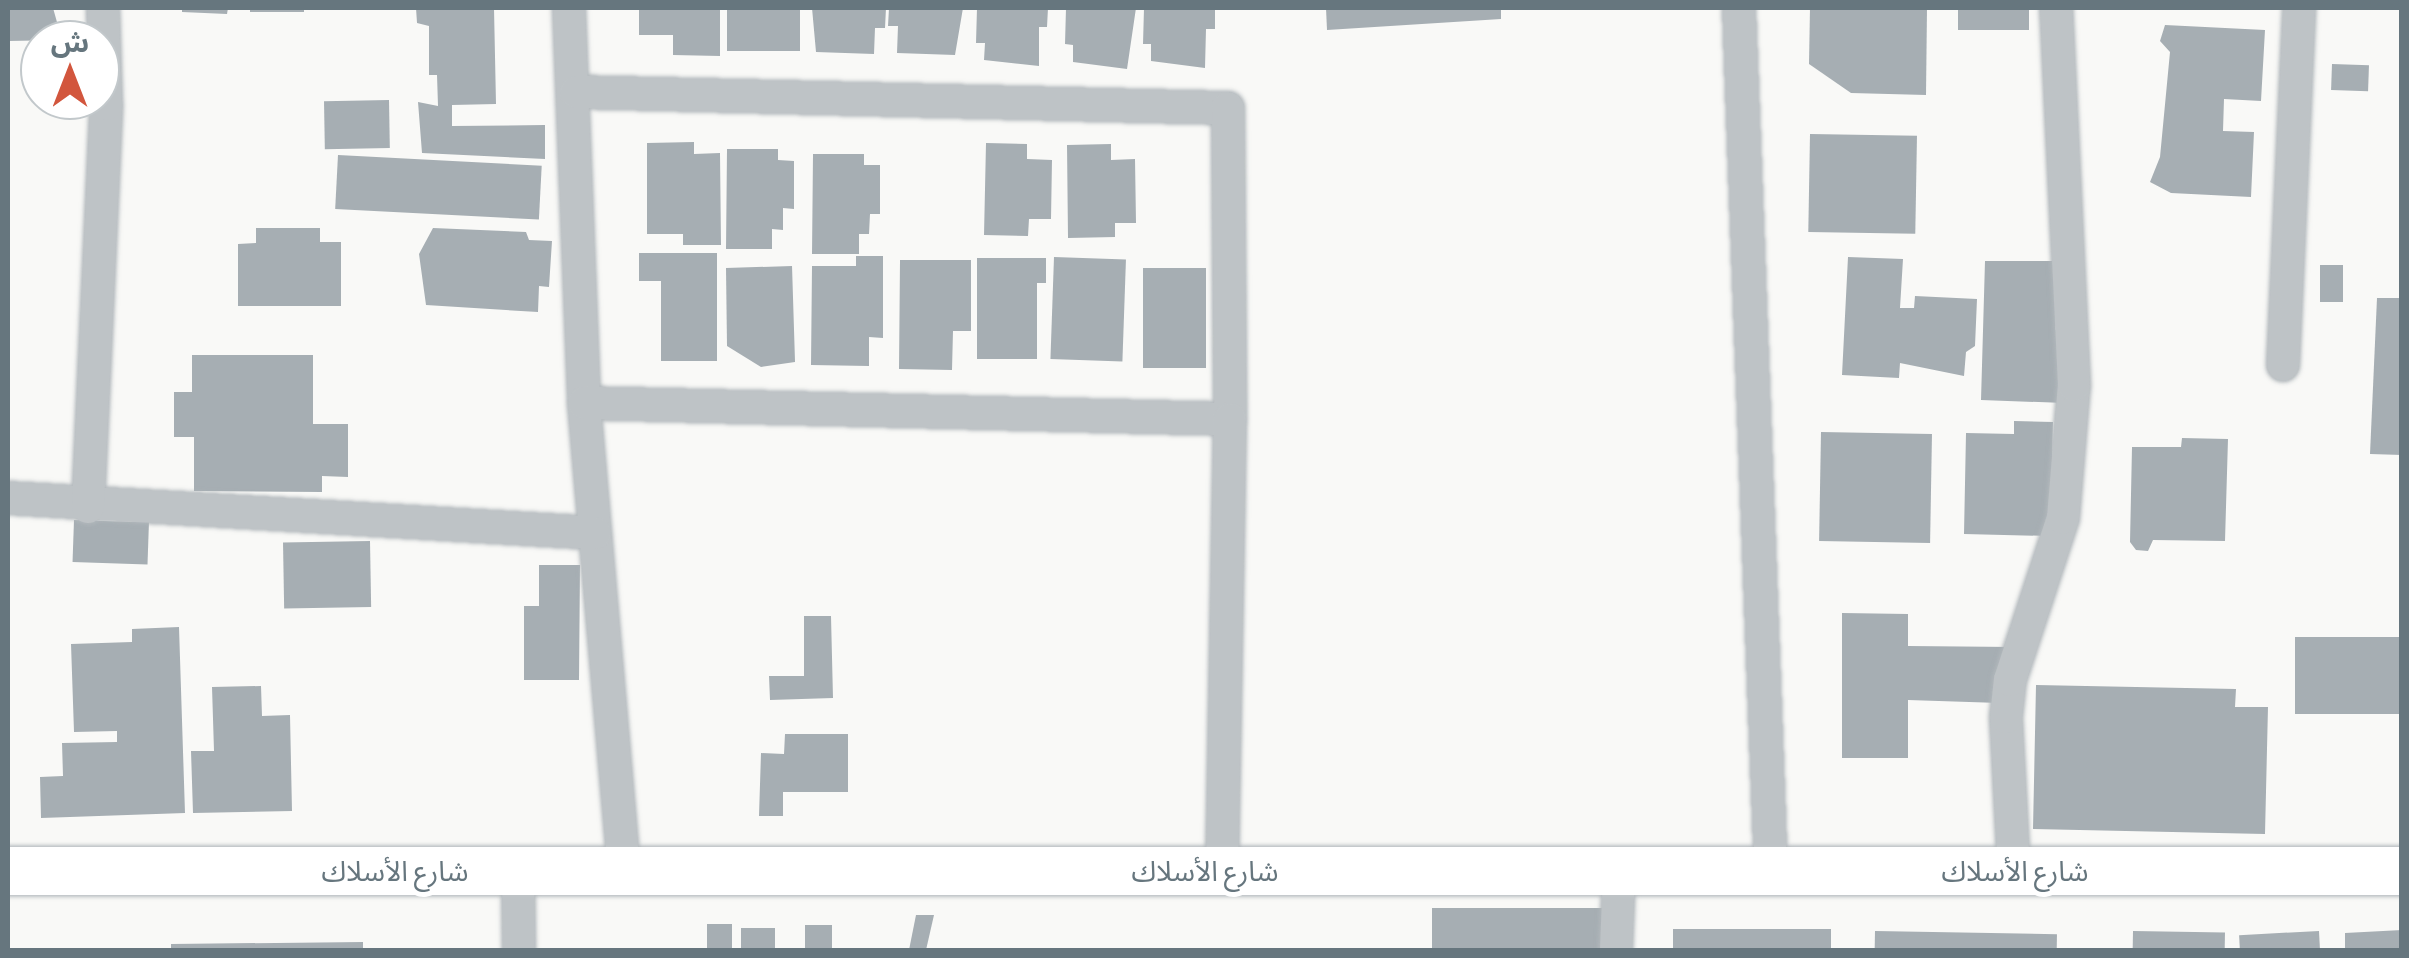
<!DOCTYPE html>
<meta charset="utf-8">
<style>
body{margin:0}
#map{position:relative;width:2409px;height:958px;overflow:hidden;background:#f9f9f7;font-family:"PT Sans Narrow","Noto Sans Arabic",sans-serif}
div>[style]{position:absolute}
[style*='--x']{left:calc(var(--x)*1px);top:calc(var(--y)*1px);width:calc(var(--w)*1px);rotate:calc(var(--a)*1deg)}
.building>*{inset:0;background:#a6aeb3;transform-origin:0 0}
.roads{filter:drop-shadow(0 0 2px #b1b7bb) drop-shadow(0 0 2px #b1b7bb)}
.street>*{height:32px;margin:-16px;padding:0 16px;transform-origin:16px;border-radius:16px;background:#bec3c6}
.secondary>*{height:48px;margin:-24px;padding:0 24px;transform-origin:24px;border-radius:24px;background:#fff}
span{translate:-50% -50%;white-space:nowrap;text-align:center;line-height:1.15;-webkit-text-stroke:10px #fff;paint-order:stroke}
.street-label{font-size:28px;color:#66767e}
.frame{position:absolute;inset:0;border:10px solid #66767e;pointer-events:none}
.north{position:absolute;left:20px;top:20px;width:100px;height:100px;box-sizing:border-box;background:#fff;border:2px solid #c2c8cb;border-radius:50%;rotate:0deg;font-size:28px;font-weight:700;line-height:40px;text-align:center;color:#66767e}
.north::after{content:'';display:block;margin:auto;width:35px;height:45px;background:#d2563d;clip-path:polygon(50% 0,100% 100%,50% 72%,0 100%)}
</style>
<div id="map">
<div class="building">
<div style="clip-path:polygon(8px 8px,53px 8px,62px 40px,8px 41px)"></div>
<div style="clip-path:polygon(182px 8px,228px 8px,227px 14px,182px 12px)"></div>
<div style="left:250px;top:8px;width:54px;height:4px"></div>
<div style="clip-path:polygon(416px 8px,494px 8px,496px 104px,452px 105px,452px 126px,545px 125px,545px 159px,422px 153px,418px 102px,438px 106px,437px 75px,429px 75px,429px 26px,417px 23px)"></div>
<div style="clip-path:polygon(639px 8px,720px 8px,720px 56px,673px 55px,673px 35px,639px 35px)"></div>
<div style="left:727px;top:8px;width:73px;height:43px"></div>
<div style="clip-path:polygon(812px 8px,886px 8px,885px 28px,875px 28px,874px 54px,816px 52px)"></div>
<div style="clip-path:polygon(889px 8px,963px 8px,955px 55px,897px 53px,898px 26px,888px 26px)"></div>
<div style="clip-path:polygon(977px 8px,1048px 8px,1047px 27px,1039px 27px,1039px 66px,984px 60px,985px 43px,976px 43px)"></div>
<div style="clip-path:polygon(1066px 8px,1136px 8px,1127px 69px,1073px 62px,1073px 45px,1065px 44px)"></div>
<div style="clip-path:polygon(1144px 8px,1215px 8px,1215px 29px,1206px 29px,1205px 68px,1151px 61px,1151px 44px,1143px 44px)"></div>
<div style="clip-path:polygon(1326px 8px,1501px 8px,1501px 19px,1327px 30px)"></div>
<div style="clip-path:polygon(1810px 8px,1927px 8px,1926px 95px,1851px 93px,1809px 64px)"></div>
<div style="left:1958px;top:8px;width:71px;height:22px"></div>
<div style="clip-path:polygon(2165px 25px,2265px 30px,2261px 101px,2224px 99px,2223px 131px,2254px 132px,2251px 197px,2171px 193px,2150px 182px,2160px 157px,2170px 52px,2160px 41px)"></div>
<div style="left:2332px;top:64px;width:37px;height:26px;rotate:2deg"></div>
<div style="left:389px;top:100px;width:48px;height:65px;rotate:89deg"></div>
<div style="left:1810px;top:134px;width:107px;height:98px;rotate:1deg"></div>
<div style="clip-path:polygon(694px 142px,694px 154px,720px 153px,721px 245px,683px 245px,683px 234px,647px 234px,647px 143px)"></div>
<div style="clip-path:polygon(986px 143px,1027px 144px,1027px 159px,1052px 160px,1051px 219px,1029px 219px,1028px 236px,984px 235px)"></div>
<div style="clip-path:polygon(1111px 144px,1111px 160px,1135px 159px,1136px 223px,1115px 223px,1115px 237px,1068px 238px,1067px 145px)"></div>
<div style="clip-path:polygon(727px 149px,778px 149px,778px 160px,794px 161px,794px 209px,783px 208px,783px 230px,772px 229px,772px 249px,726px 249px)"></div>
<div style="clip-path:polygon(813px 154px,864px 154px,864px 165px,880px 165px,880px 214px,870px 214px,869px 234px,859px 234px,859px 254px,812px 254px)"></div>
<div style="left:338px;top:155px;width:204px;height:54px;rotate:3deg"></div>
<div style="clip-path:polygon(256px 228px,320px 228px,320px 242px,341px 242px,341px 306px,238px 306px,238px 244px,256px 243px)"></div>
<div style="clip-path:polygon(433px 228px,526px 232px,529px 240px,552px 241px,549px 287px,539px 286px,538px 312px,426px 305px,419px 254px)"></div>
<div style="clip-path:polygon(639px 253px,717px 253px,717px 361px,661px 361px,661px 281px,639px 281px)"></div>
<div style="clip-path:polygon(856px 256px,883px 256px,883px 338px,869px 337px,869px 366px,811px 365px,812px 266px,856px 266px)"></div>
<div style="left:1054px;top:257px;width:72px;height:102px;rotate:2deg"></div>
<div style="clip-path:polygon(1848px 257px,1903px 259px,1900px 308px,1914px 308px,1915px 296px,1977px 299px,1975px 346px,1966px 352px,1964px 376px,1900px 363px,1899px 378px,1842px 375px)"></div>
<div style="clip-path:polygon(977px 258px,1046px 258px,1046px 283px,1037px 283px,1037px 359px,977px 359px)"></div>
<div style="clip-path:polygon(900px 260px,971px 260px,971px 331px,953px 331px,952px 370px,899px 369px)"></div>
<div style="clip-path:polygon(1985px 261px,2055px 261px,2055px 330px,2067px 331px,2065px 403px,1981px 400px)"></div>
<div style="left:2320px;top:265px;width:23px;height:37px"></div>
<div style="clip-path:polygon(792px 266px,795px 362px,761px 367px,727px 346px,726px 268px)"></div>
<div style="left:1143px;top:268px;width:63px;height:100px"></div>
<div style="clip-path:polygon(2377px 298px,2402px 298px,2402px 455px,2370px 454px)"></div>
<div style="clip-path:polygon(192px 355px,313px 355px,313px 424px,348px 424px,348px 477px,322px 476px,322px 492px,194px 491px,194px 437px,174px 437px,174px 392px,192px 392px)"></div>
<div style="clip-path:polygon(2014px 421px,2053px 422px,2050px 536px,1964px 534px,1966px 433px,2014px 434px)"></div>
<div style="left:1821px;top:432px;width:111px;height:109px;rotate:1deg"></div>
<div style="clip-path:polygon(2182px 438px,2228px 439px,2225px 541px,2153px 540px,2148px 551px,2136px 550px,2130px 542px,2132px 447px,2181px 447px)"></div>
<div style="left:74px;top:520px;width:75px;height:42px;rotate:2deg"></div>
<div style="left:370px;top:541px;width:66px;height:87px;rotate:89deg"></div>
<div style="clip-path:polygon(539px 565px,580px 565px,579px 680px,524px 680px,524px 606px,539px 606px)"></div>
<div style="clip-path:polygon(1842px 613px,1908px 614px,1908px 646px,2014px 647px,2000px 703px,1908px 700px,1908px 758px,1842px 758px)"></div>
<div style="clip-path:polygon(804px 616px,831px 616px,833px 698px,770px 700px,769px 676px,804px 676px)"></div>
<div style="clip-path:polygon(179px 627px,185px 813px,41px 818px,40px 777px,63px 776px,62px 743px,117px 742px,117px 731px,74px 732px,71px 644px,132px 642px,132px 629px)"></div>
<div style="left:2402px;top:637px;width:77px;height:107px;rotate:90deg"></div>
<div style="clip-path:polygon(2036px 685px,2236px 689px,2235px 707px,2268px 707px,2265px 834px,2033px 829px)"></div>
<div style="clip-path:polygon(261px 686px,262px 716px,290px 715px,292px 811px,193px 813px,191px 751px,214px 751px,212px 687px)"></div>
<div style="clip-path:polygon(785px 734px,848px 734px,848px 792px,783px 792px,783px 816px,759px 816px,761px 753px,784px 754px)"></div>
<div style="left:1432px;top:908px;width:170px;height:42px"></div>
<div style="clip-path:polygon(916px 915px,934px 915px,926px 950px,909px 950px)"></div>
<div style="left:707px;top:924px;width:25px;height:26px"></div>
<div style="left:805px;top:925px;width:27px;height:25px"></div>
<div style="left:741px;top:928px;width:34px;height:22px"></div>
<div style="left:1673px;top:929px;width:158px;height:21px"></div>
<div style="clip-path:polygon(2402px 930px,2402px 950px,2345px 950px,2345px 933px)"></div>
<div style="left:1875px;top:931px;width:182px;height:19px;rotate:1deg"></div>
<div style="left:2133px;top:931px;width:92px;height:19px;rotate:1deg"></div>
<div style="left:2319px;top:931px;width:19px;height:80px;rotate:87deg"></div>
<div style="clip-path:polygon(363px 942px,363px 950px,171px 950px,171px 944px)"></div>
</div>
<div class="roads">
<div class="street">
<div style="--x:569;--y:8;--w:395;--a:87.8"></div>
<div style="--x:584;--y:403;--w:470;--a:85.1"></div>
<div style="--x:1739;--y:8;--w:864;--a:87.88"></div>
<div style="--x:576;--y:92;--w:652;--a:1.41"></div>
<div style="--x:1228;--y:108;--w:311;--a:89.6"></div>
<div style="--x:1230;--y:419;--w:646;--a:-178.58"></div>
<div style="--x:2283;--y:365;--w:357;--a:-87.4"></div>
<div style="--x:8;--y:498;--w:588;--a:3.41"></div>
<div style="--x:88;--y:507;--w:403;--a:-87.4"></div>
<div style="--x:106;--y:104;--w:96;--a:-91.8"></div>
<div style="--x:518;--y:871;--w:79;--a:89.3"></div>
<div style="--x:1222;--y:871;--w:452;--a:-89"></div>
<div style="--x:2014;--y:871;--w:154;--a:-93"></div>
<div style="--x:2006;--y:717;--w:37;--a:-84"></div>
<div style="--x:2010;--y:680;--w:170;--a:-71.9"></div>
<div style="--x:2063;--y:518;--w:133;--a:-85.3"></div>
<div style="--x:2074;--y:385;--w:377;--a:-92.7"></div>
<div style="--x:1616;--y:950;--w:79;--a:-87.8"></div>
</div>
<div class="secondary">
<div style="--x:8;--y:871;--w:2394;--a:0"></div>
</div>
</div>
<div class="street-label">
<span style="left:395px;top:871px">شارع الأسلاك</span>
<span style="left:1205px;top:871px">شارع الأسلاك</span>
<span style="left:2015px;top:871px">شارع الأسلاك</span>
</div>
<div class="frame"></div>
<div class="north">ش</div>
</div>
